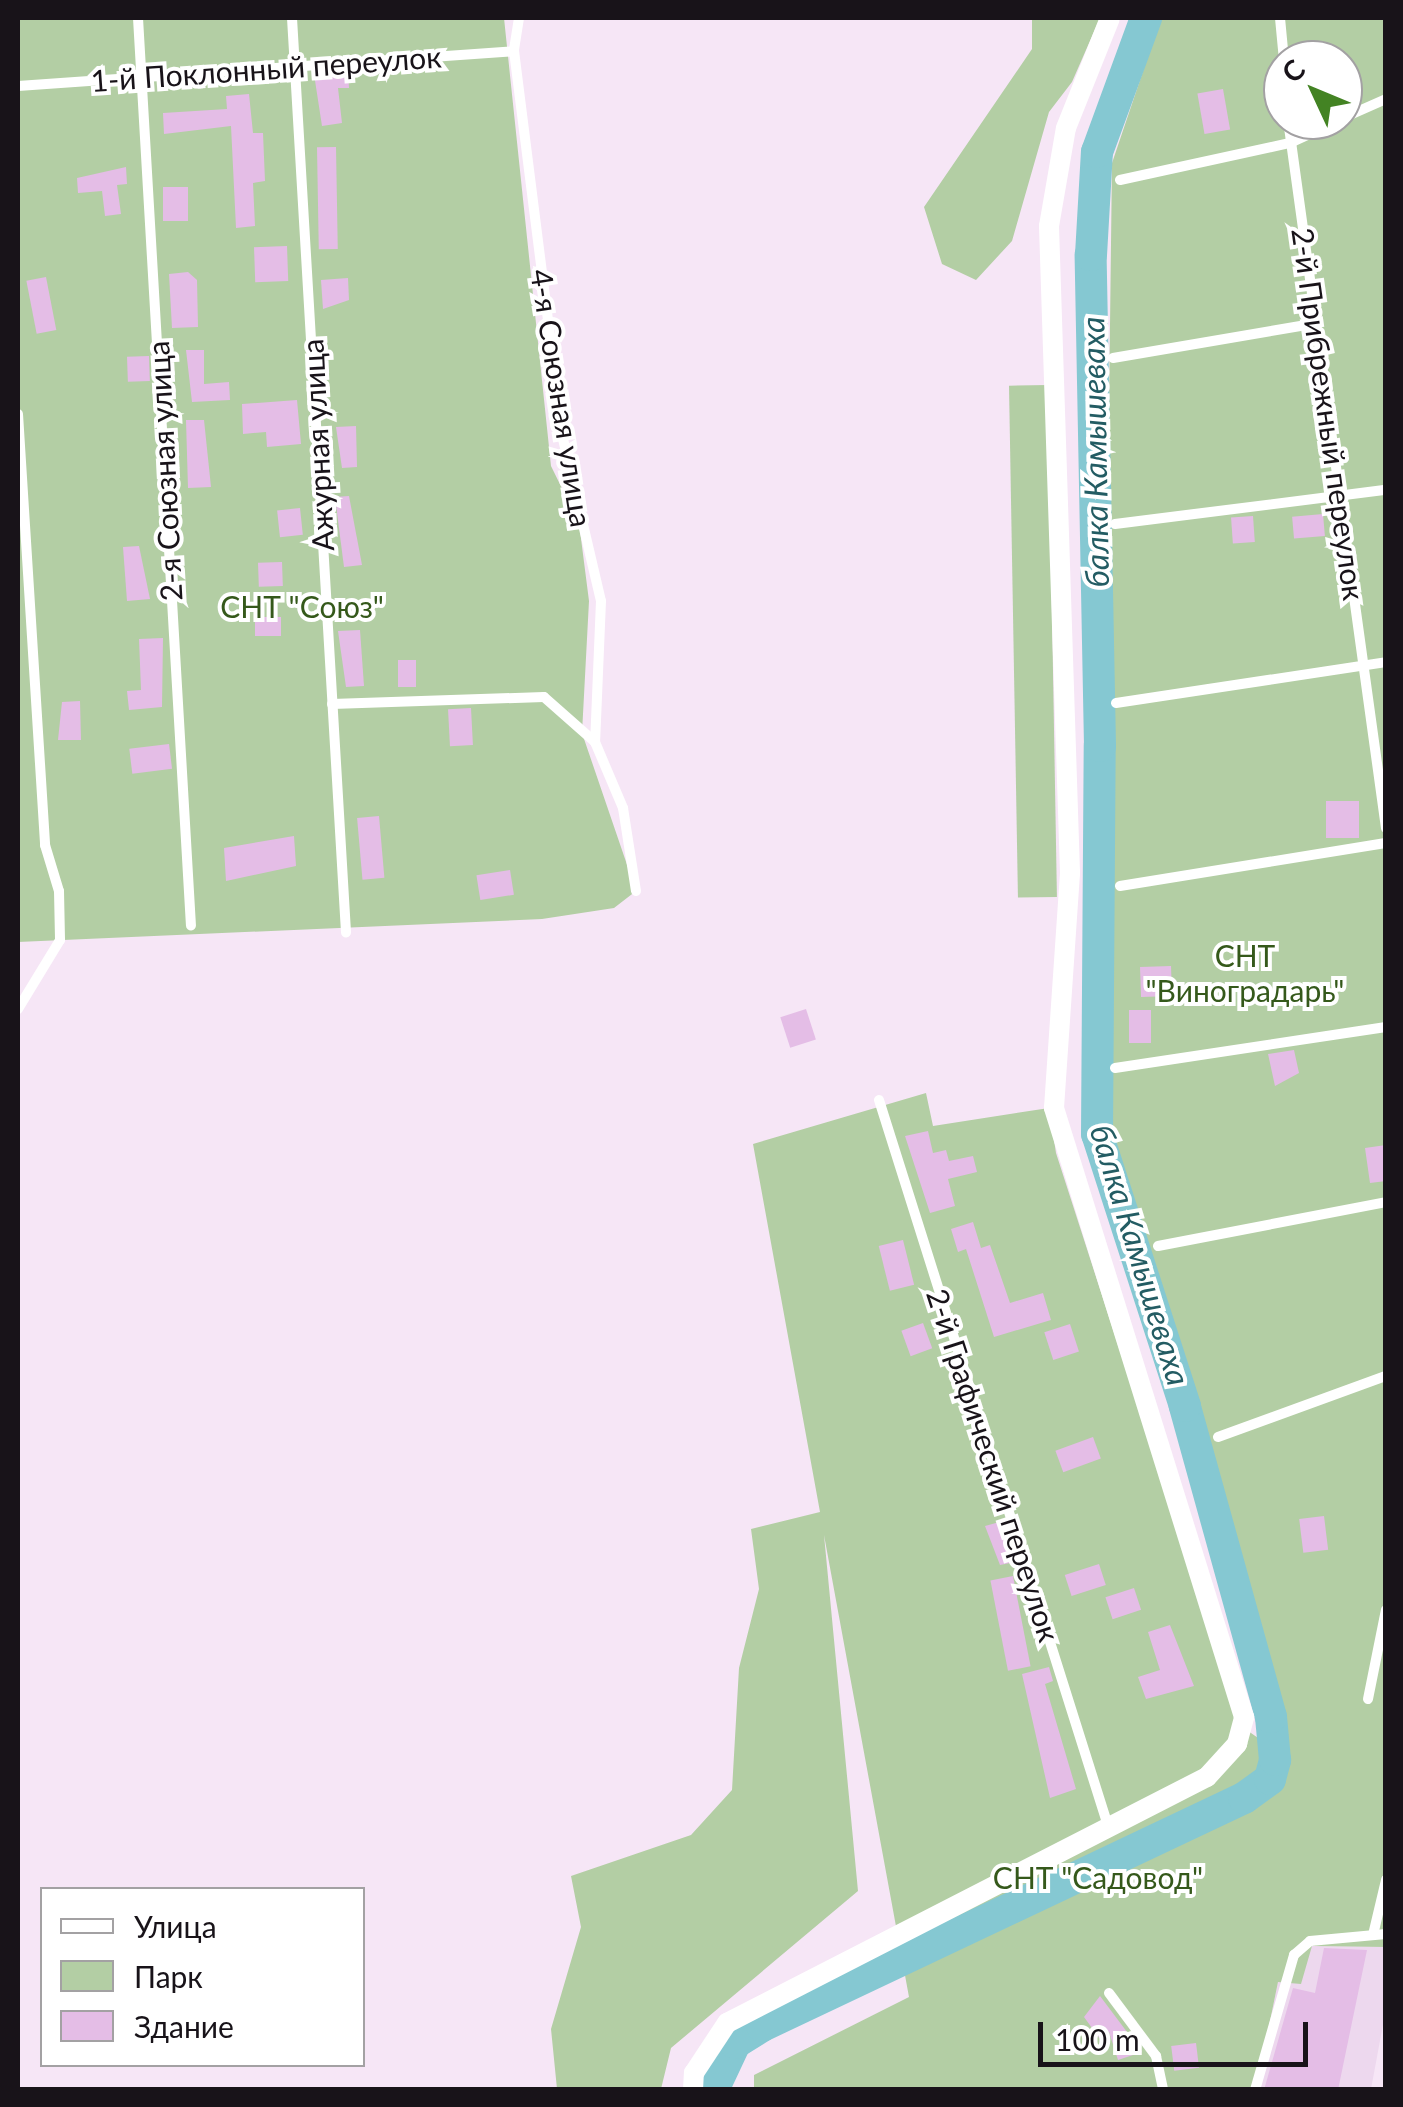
<!DOCTYPE html>
<meta charset="utf-8">
<style>
body{margin:0}
#map{position:relative;width:1403px;height:2107px;overflow:hidden;background:#f6e6f6;font-family:Lato,sans-serif}
div>[style]{position:absolute}
[style*='--x']{left:calc(var(--x)*1px);top:calc(var(--y)*1px);width:calc(var(--w)*1px);rotate:calc(var(--a)*1deg)}
.built>*{inset:0;background:#edd8ee}
.green>*{inset:0;background:#b3cea4;transform-origin:0 0}
.river>*{height:32px;margin:-16px;padding:0 16px;transform-origin:16px;border-radius:16px;background:#85c8d2}
.building>*{inset:0;background:#e4bde6;transform-origin:0 0}
.service>*{height:10px;margin:-5px;padding:0 5px;transform-origin:5px;border-radius:5px;background:#fff}
.minor>*{height:20px;margin:-10px;padding:0 10px;transform-origin:10px;border-radius:10px;background:#fff}
span{translate:-50% -50%;white-space:nowrap;text-align:center;line-height:1.15;-webkit-text-stroke:8px #fff;paint-order:stroke}
.street-label{font-size:30px;color:#181319}
.park-label{font-size:30px;color:#35591b}
.water-label{font-size:32px;color:#235c63;font-style:italic}
.frame{position:absolute;inset:0;border:20px solid #181319;pointer-events:none}
.legend{position:absolute;left:40px;top:1887px;width:325px;height:180px;box-sizing:border-box;background:#fff;border:2px solid #a3a1a3;margin:0;padding:12px 18px;list-style:none;font-size:30px;color:#181319}
.legend li{display:flex;align-items:center;gap:20px;height:50px}
.legend b{width:50px;border:2px solid #a3a1a3}
.north{position:absolute;left:1263px;top:40px;width:100px;height:100px;box-sizing:border-box;background:#fff;border:2px solid #a3a1a3;border-radius:50%;rotate:314deg;font-size:28px;font-weight:700;line-height:40px;text-align:center;color:#181319}
.north::after{content:'';display:block;margin:auto;width:35px;height:45px;background:#438323;clip-path:polygon(50% 0,100% 100%,50% 72%,0 100%)}
.scale{position:absolute;left:1038px;top:2022px;width:270px;height:45px;box-sizing:border-box;border:5px solid #181319;border-top:0;padding-left:12px;font-size:30px;line-height:35px;white-space:nowrap;color:#181319;-webkit-text-stroke:8px #fff;paint-order:stroke}
</style>
<div id="map">
<div class="built">
<div style="clip-path:polygon(1312px 1946px,1385px 1947px,1385px 2014px,1371px 2089px,1256px 2090px,1278px 1982px)"></div>
</div>
<div class="green">
<div style="clip-path:polygon(18px 18px,504px 18px,551px 466px,579px 523px,589px 601px,582px 733px,636px 891px,614px 908px,542px 919px,18px 942px)"></div>
<div style="clip-path:polygon(1032px 18px,1100px 18px,1072px 82px,1049px 112px,1012px 241px,976px 280px,942px 264px,924px 207px,1032px 49px)"></div>
<div style="clip-path:polygon(evenodd,1161px 18px,1385px 18px,1385px 1947px,1312px 1946px,1301px 1984px,1278px 1982px,1256px 2089px,754px 2089px,754px 2075px,909px 1997px,824px 1535px,858px 1891px,671px 2048px,661px 2089px,557px 2089px,551px 2029px,581px 1927px,571px 1876px,691px 1835px,732px 1790px,739px 1668px,759px 1589px,751px 1529px,820px 1512px,753px 1144px,926px 1093px,933px 1126px,1049px 1108px,1056px 1153px,1241px 1726px,1281px 1754px,1109px 1132px,1101px 1058px,1112px 163px,1161px 18px,1283px 60px,1343px 60px,1343px 120px,1283px 120px,1283px 60px)"></div>
<div style="left:1048px;top:385px;width:512px;height:39px;rotate:89deg"></div>
</div>
<div class="river">
<div style="--x:713;--y:2090;--w:52;--a:-64.9"></div>
<div style="--x:735;--y:2043;--w:32;--a:-32"></div>
<div style="--x:762;--y:2026;--w:533;--a:-25.32"></div>
<div style="--x:1244;--y:1798;--w:32;--a:-36"></div>
<div style="--x:1270;--y:1779;--w:20;--a:-75"></div>
<div style="--x:1275;--y:1760;--w:43;--a:-95.3"></div>
<div style="--x:1271;--y:1717;--w:323;--a:-105.5"></div>
<div style="--x:1185;--y:1406;--w:286;--a:-107.9"></div>
<div style="--x:1097;--y:1134;--w:388;--a:-89.6"></div>
<div style="--x:1100;--y:746;--w:491;--a:-91.1"></div>
<div style="--x:1091;--y:255;--w:103;--a:-86.7"></div>
<div style="--x:1097;--y:152;--w:143;--a:-69.9"></div>
</div>
<div class="building">
<div style="clip-path:polygon(348px 71px,349px 88px,338px 88px,342px 123px,322px 126px,314px 74px)"></div>
<div style="left:1223px;top:89px;width:41px;height:26px;rotate:80deg"></div>
<div style="clip-path:polygon(249px 94px,253px 133px,263px 133px,265px 181px,253px 183px,255px 226px,236px 228px,231px 126px,164px 134px,163px 113px,227px 109px,226px 96px)"></div>
<div style="left:336px;top:147px;width:102px;height:19px;rotate:89deg"></div>
<div style="clip-path:polygon(126px 167px,127px 184px,117px 185px,121px 214px,105px 216px,102px 191px,78px 193px,77px 178px)"></div>
<div style="left:188px;top:187px;width:34px;height:25px;rotate:90deg"></div>
<div style="left:287px;top:246px;width:35px;height:33px;rotate:88deg"></div>
<div style="clip-path:polygon(188px 272px,197px 280px,198px 327px,172px 328px,169px 274px)"></div>
<div style="left:46px;top:277px;width:54px;height:20px;rotate:79deg"></div>
<div style="clip-path:polygon(348px 278px,349px 300px,323px 309px,321px 280px)"></div>
<div style="clip-path:polygon(186px 350px,204px 350px,204px 384px,229px 382px,230px 400px,192px 402px)"></div>
<div style="left:149px;top:356px;width:25px;height:22px;rotate:88deg"></div>
<div style="clip-path:polygon(297px 400px,301px 444px,267px 447px,266px 432px,243px 434px,242px 404px)"></div>
<div style="clip-path:polygon(186px 420px,204px 420px,211px 487px,188px 488px)"></div>
<div style="clip-path:polygon(356px 426px,357px 467px,342px 468px,336px 427px)"></div>
<div style="clip-path:polygon(349px 496px,362px 565px,344px 567px,335px 497px)"></div>
<div style="left:300px;top:508px;width:27px;height:23px;rotate:84deg"></div>
<div style="left:1323px;top:514px;width:22px;height:31px;rotate:85deg"></div>
<div style="left:1253px;top:516px;width:26px;height:22px;rotate:86deg"></div>
<div style="clip-path:polygon(139px 546px,150px 599px,127px 601px,123px 547px)"></div>
<div style="left:282px;top:562px;width:24px;height:24px;rotate:88deg"></div>
<div style="left:281px;top:617px;width:19px;height:26px;rotate:90deg"></div>
<div style="clip-path:polygon(360px 630px,364px 686px,346px 687px,338px 631px)"></div>
<div style="clip-path:polygon(163px 638px,162px 707px,129px 710px,127px 691px,141px 690px,139px 639px)"></div>
<div style="left:398px;top:660px;width:18px;height:27px"></div>
<div style="clip-path:polygon(80px 701px,81px 740px,58px 740px,62px 702px)"></div>
<div style="left:471px;top:708px;width:37px;height:23px;rotate:87deg"></div>
<div style="left:169px;top:744px;width:25px;height:40px;rotate:83deg"></div>
<div style="left:1359px;top:801px;width:37px;height:33px;rotate:90deg"></div>
<div style="left:379px;top:816px;width:62px;height:22px;rotate:85deg"></div>
<div style="clip-path:polygon(294px 836px,296px 866px,226px 881px,224px 848px)"></div>
<div style="left:510px;top:870px;width:25px;height:34px;rotate:81deg"></div>
<div style="left:1171px;top:966px;width:30px;height:31px;rotate:88deg"></div>
<div style="left:806px;top:1009px;width:32px;height:27px;rotate:72deg"></div>
<div style="left:1129px;top:1010px;width:22px;height:33px"></div>
<div style="clip-path:polygon(1294px 1050px,1299px 1073px,1275px 1086px,1268px 1054px)"></div>
<div style="clip-path:polygon(928px 1131px,933px 1153px,946px 1150px,949px 1161px,973px 1156px,977px 1172px,948px 1179px,955px 1206px,930px 1213px,905px 1136px)"></div>
<div style="clip-path:polygon(1386px 1145px,1386px 1181px,1370px 1183px,1365px 1148px)"></div>
<div style="clip-path:polygon(973px 1222px,981px 1248px,990px 1245px,1010px 1303px,1043px 1293px,1051px 1320px,994px 1337px,966px 1249px,958px 1252px,951px 1229px)"></div>
<div style="left:903px;top:1240px;width:46px;height:25px;rotate:76deg"></div>
<div style="left:923px;top:1323px;width:27px;height:23px;rotate:70deg"></div>
<div style="left:1070px;top:1324px;width:29px;height:27px;rotate:72deg"></div>
<div style="left:1093px;top:1437px;width:23px;height:40px;rotate:70deg"></div>
<div style="left:1324px;top:1516px;width:34px;height:25px;rotate:83deg"></div>
<div style="clip-path:polygon(1003px 1521px,1015px 1562px,1000px 1565px,985px 1526px)"></div>
<div style="left:1099px;top:1564px;width:22px;height:36px;rotate:72deg"></div>
<div style="left:1013px;top:1576px;width:92px;height:23px;rotate:79deg"></div>
<div style="left:1134px;top:1588px;width:23px;height:30px;rotate:72deg"></div>
<div style="clip-path:polygon(1170px 1625px,1194px 1686px,1146px 1699px,1138px 1677px,1160px 1670px,1148px 1632px)"></div>
<div style="clip-path:polygon(1049px 1667px,1053px 1681px,1045px 1684px,1076px 1789px,1050px 1798px,1022px 1674px)"></div>
<div style="clip-path:polygon(1324px 1948px,1367px 1950px,1338px 2090px,1264px 2090px,1293px 1988px,1315px 1993px)"></div>
<div style="clip-path:polygon(1100px 1996px,1142px 2052px,1118px 2060px,1109px 2032px,1100px 2039px,1084px 2017px)"></div>
<div style="left:1196px;top:2043px;width:25px;height:25px;rotate:83deg"></div>
</div>
<div class="service">
<div style="--x:138;--y:18;--w:909;--a:86.66"></div>
<div style="--x:292;--y:18;--w:916;--a:86.62"></div>
<div style="--x:519;--y:18;--w:33;--a:99"></div>
<div style="--x:514;--y:51;--w:391;--a:82.8"></div>
<div style="--x:563;--y:439;--w:166;--a:76.8"></div>
<div style="--x:601;--y:601;--w:141;--a:92.4"></div>
<div style="--x:595;--y:742;--w:72;--a:67"></div>
<div style="--x:623;--y:808;--w:84;--a:81.1"></div>
<div style="--x:1280;--y:18;--w:42;--a:84.6"></div>
<div style="--x:18;--y:86;--w:497;--a:-4"></div>
<div style="--x:1343;--y:118;--w:47;--a:-23.8"></div>
<div style="--x:1288;--y:120;--w:715;--a:82.12"></div>
<div style="--x:1120;--y:180;--w:174;--a:-12.3"></div>
<div style="--x:1290;--y:143;--w:55;--a:-24.7"></div>
<div style="--x:1113;--y:358;--w:208;--a:-9.7"></div>
<div style="--x:18;--y:414;--w:432;--a:86.4"></div>
<div style="--x:45;--y:845;--w:48;--a:73.1"></div>
<div style="--x:59;--y:891;--w:49;--a:88.8"></div>
<div style="--x:60;--y:940;--w:81;--a:121.3"></div>
<div style="--x:1115;--y:524;--w:273;--a:-7.2"></div>
<div style="--x:1116;--y:703;--w:273;--a:-8.6"></div>
<div style="--x:332;--y:704;--w:212;--a:-1.9"></div>
<div style="--x:544;--y:697;--w:68;--a:41.4"></div>
<div style="--x:1120;--y:886;--w:269;--a:-9.2"></div>
<div style="--x:1115;--y:1068;--w:274;--a:-8.6"></div>
<div style="--x:879;--y:1100;--w:764;--a:72.49"></div>
<div style="--x:1158;--y:1246;--w:232;--a:-10.9"></div>
<div style="--x:1218;--y:1437;--w:179;--a:-20"></div>
<div style="--x:1368;--y:1699;--w:91;--a:-78.6"></div>
<div style="--x:1373;--y:1935;--w:57;--a:-76.7"></div>
<div style="--x:1109;--y:1993;--w:79;--a:53.3"></div>
<div style="--x:1156;--y:2056;--w:35;--a:78"></div>
<div style="--x:1255;--y:2090;--w:141;--a:-73.9"></div>
<div style="--x:1294;--y:1955;--w:21;--a:-41"></div>
<div style="--x:1310;--y:1941;--w:76;--a:-5.3"></div>
</div>
<div class="minor">
<div style="--x:693;--y:2090;--w:17;--a:-87"></div>
<div style="--x:694;--y:2073;--w:60;--a:-56.6"></div>
<div style="--x:727;--y:2023;--w:539;--a:-27.14"></div>
<div style="--x:1207;--y:1777;--w:45;--a:-47.7"></div>
<div style="--x:1237;--y:1744;--w:28;--a:-75"></div>
<div style="--x:1244;--y:1717;--w:638;--a:-107.33"></div>
<div style="--x:1054;--y:1108;--w:236;--a:-86.1"></div>
<div style="--x:1070;--y:873;--w:647;--a:-91.86"></div>
<div style="--x:1049;--y:226;--w:99;--a:-80.2"></div>
<div style="--x:1066;--y:128;--w:118;--a:-68.2"></div>
</div>
<div class="street-label">
<span style="left:266px;top:68px;rotate:-4deg">1-й Поклонный переулок</span>
<span style="left:562px;top:398px;rotate:81deg">4-я Союзная улица</span>
<span style="left:1329px;top:414px;rotate:82deg">2-й Прибрежный переулок</span>
<span style="left:317px;top:445px;rotate:-93deg">Ажурная улица</span>
<span style="left:164px;top:471px;rotate:-93deg">2-я Союзная улица</span>
<span style="left:994px;top:1465px;rotate:72deg">2-й Графический переулок</span>
</div>
<div class="park-label">
<span style="left:302px;top:606px">СНТ "Союз"</span>
<span style="left:1245px;top:972px">СНТ<br>"Виноградарь"</span>
<span style="left:1098px;top:1877px">СНТ "Садовод"</span>
</div>
<div class="water-label">
<span style="left:1095px;top:452px;rotate:-91deg">балка Камышеваха</span>
<span style="left:1140px;top:1255px;rotate:73deg">балка Камышеваха</span>
</div>
<div class="frame"></div>
<ul class="legend">
<li><b style="height:12px;background:#fff"></b>Улица</li>
<li><b style="height:28px;background:#b3cea4"></b>Парк</li>
<li><b style="height:28px;background:#e4bde6"></b>Здание</li>
</ul>
<div class="north">С</div>
<div class="scale">100 m</div>
</div>
